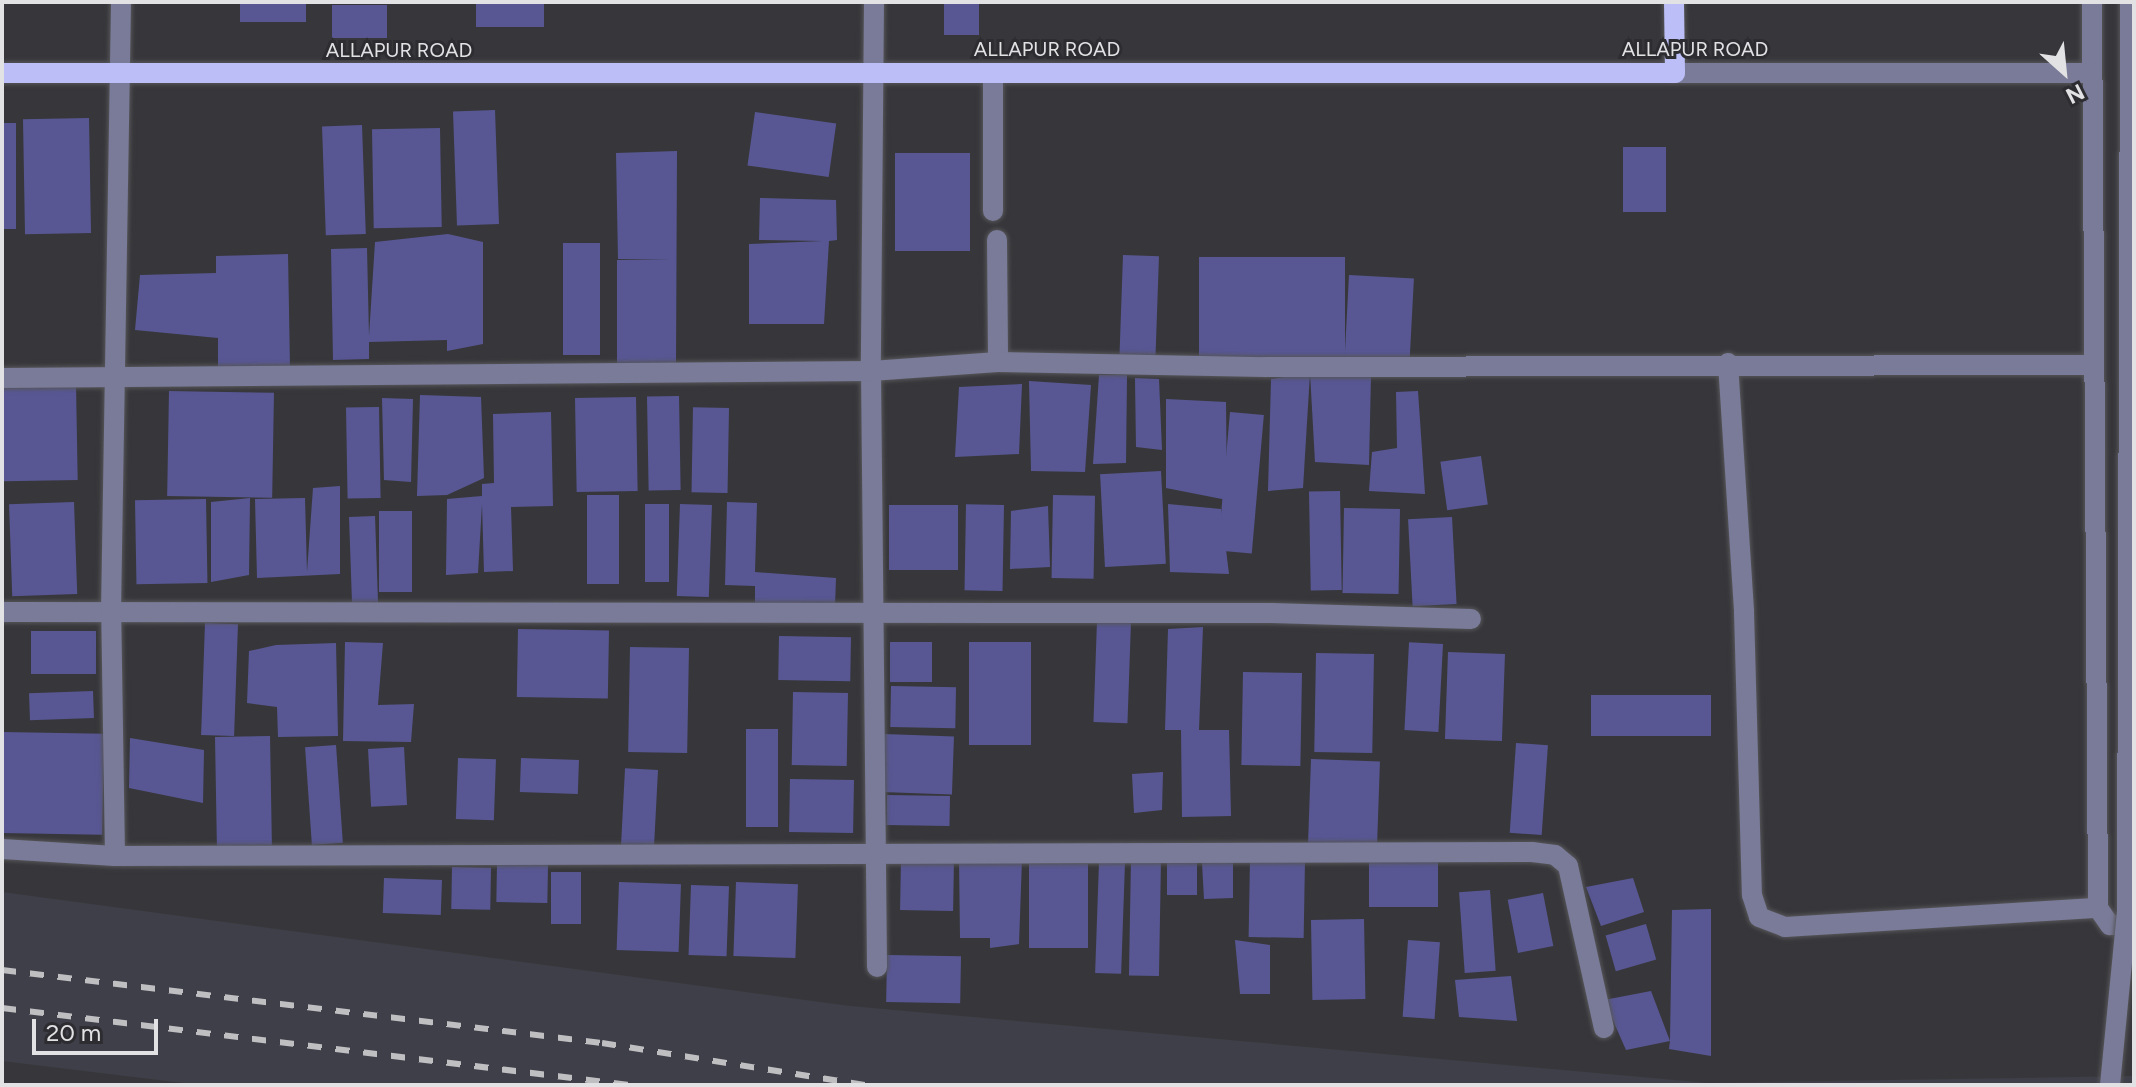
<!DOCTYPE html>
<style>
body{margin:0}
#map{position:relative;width:2136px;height:1087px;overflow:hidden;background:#37373b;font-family:Figtree,sans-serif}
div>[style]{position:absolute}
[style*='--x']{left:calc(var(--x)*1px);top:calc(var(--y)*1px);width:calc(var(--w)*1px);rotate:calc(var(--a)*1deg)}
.built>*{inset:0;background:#3f3f49}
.building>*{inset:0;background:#585794;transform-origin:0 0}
.roads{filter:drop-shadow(0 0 2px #56565a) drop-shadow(0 0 2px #56565a)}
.minor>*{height:20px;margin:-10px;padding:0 10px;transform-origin:10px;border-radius:10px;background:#7a7b98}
.major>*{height:20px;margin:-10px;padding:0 10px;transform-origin:10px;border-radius:10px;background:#bcbef8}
.rail>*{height:6px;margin-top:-3px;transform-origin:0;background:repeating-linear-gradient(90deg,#bfbfc2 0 14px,transparent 0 28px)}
.bridges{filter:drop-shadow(0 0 2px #56565a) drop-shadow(0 0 2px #56565a)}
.minor-bridge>*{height:20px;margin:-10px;padding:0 10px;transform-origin:10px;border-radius:10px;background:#7a7b98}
span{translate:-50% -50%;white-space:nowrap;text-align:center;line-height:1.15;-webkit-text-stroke:6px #2d2d31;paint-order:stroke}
.street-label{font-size:20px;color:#e2e2e5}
.frame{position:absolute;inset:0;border:4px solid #e2e2e5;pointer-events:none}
.north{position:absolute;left:2024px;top:32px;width:80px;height:80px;-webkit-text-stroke:6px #2d2d31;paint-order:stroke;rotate:153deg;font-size:22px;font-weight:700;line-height:32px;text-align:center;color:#e2e2e5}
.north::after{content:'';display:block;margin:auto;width:28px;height:36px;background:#e2e2e5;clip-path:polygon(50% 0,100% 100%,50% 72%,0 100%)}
.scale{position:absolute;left:32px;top:1019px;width:126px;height:36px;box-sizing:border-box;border:4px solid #e2e2e5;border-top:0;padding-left:10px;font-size:24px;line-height:28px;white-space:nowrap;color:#e2e2e5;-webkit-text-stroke:6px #2d2d31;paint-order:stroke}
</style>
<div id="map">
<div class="built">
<div style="clip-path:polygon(2px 892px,850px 1006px,1708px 1083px,2134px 1076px,2134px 1085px,200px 1085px,2px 1061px)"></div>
</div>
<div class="building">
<div style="left:240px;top:2px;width:66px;height:20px"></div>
<div style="left:476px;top:2px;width:68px;height:25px"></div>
<div style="left:944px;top:2px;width:35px;height:33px"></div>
<div style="left:332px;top:5px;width:55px;height:33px"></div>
<div style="left:495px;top:110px;width:114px;height:42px;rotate:88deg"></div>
<div style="left:755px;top:112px;width:82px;height:54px;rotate:8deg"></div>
<div style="left:89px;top:118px;width:115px;height:66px;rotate:89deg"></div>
<div style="left:2px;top:123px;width:14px;height:106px"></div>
<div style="left:362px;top:125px;width:109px;height:40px;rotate:88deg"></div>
<div style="left:440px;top:128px;width:99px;height:68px;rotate:89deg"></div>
<div style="left:1623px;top:147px;width:43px;height:65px"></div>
<div style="clip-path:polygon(677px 151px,676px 366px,617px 367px,617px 260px,671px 259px,618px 259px,616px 153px)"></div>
<div style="left:895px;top:153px;width:75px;height:98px"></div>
<div style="clip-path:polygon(760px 198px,836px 200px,837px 240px,829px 241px,824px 324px,749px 324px,749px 244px,823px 241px,759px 240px)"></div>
<div style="clip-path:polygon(448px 234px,483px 242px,483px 344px,447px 351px,447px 340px,369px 342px,369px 359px,333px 360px,331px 249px,367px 248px,369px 336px,375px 242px)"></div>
<div style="left:563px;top:243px;width:37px;height:112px"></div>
<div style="clip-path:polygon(288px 254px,290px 367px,218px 369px,218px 338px,135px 330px,140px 275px,216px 273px,216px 256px)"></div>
<div style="left:1123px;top:255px;width:36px;height:103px;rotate:2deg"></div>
<div style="left:1199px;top:257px;width:146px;height:102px"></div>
<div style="left:1349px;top:275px;width:65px;height:84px;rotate:3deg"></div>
<div style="clip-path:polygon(1310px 373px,1371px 375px,1369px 465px,1315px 462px)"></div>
<div style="clip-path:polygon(1310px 373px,1303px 488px,1268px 491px,1271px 379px)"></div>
<div style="clip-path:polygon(1099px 375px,1127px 375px,1126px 463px,1093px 464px)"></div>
<div style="clip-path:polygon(1135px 378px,1159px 379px,1162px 450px,1136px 447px)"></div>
<div style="clip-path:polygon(1029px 381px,1091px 385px,1085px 472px,1031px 471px)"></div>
<div style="left:76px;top:384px;width:96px;height:74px;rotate:89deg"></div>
<div style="clip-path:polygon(1022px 384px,1019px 454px,955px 457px,959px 387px)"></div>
<div style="left:169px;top:391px;width:105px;height:105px;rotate:1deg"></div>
<div style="clip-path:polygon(1418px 391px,1425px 494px,1369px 491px,1372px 452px,1397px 448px,1396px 392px)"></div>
<div style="clip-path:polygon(420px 395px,481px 397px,484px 478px,447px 495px,417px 496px)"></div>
<div style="left:679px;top:396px;width:94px;height:32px;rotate:89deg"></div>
<div style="left:636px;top:397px;width:94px;height:61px;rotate:89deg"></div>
<div style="clip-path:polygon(382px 398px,413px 399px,411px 482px,384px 480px)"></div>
<div style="clip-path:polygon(1166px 399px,1226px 402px,1227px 500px,1166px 488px)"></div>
<div style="left:379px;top:407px;width:91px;height:33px;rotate:89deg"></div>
<div style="left:729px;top:408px;width:85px;height:36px;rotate:91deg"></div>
<div style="clip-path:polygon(551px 412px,553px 506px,511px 507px,513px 571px,484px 572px,482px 504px,478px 573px,446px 575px,447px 499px,482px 496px,482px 484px,494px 483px,493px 414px)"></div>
<div style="left:1230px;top:412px;width:34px;height:139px;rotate:5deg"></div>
<div style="left:1481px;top:456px;width:49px;height:41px;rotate:82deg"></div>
<div style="left:1161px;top:471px;width:93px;height:61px;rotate:87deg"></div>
<div style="clip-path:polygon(340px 486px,340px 574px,257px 578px,255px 499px,305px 498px,307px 572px,313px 488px)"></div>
<div style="left:1340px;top:491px;width:99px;height:31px;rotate:89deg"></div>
<div style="left:587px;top:495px;width:32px;height:89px"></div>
<div style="left:1053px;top:495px;width:42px;height:83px;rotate:1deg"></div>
<div style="clip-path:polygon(250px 498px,249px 575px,211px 582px,211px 502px)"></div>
<div style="left:206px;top:499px;width:84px;height:71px;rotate:89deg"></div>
<div style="left:74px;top:502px;width:92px;height:65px;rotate:88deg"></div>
<div style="clip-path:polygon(727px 502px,757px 503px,755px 572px,836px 578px,835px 606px,755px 606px,755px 586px,725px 585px)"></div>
<div style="left:645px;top:504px;width:24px;height:78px"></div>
<div style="left:680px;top:504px;width:32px;height:92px;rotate:2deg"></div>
<div style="clip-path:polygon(1168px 504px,1221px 509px,1229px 574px,1170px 572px)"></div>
<div style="left:889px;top:505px;width:69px;height:65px"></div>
<div style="left:1004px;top:505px;width:86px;height:38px;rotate:91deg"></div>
<div style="clip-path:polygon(1048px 506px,1050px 567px,1010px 569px,1011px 511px)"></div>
<div style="left:1400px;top:509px;width:85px;height:56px;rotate:91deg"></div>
<div style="left:379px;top:511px;width:33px;height:81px"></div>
<div style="left:375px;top:516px;width:89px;height:26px;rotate:88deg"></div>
<div style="left:1452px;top:517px;width:87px;height:44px;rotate:87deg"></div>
<div style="left:1097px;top:621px;width:34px;height:101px;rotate:2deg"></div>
<div style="left:205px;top:623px;width:33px;height:112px;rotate:2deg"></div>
<div style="clip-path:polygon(1203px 627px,1199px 730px,1229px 730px,1231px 816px,1182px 817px,1181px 730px,1165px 730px,1168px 629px)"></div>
<div style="left:518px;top:629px;width:91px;height:68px;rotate:1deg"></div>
<div style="left:96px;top:631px;width:43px;height:65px;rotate:90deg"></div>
<div style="left:779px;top:636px;width:72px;height:44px;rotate:1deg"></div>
<div style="clip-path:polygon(345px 642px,383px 643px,378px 705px,414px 704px,411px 742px,343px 741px)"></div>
<div style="left:890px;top:642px;width:42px;height:40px"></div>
<div style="left:969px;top:642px;width:62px;height:103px"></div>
<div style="clip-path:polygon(336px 643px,338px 736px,278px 737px,277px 707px,247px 703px,249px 651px,276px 645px)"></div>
<div style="left:1443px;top:644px;width:88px;height:34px;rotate:93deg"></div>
<div style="left:630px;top:647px;width:59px;height:105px;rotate:1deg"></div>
<div style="left:1448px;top:652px;width:57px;height:87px;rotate:2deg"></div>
<div style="left:1316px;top:653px;width:58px;height:99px;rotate:1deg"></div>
<div style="left:1243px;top:672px;width:59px;height:93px;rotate:1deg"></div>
<div style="left:891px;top:686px;width:65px;height:41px;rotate:1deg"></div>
<div style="left:93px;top:691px;width:27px;height:64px;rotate:88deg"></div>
<div style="left:793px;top:692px;width:55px;height:73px;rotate:1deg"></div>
<div style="left:1591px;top:695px;width:120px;height:41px"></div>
<div style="left:746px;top:729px;width:32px;height:98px"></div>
<div style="left:2px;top:732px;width:102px;height:101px;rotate:1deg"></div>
<div style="left:884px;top:734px;width:70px;height:58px;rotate:2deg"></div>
<div style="left:270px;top:736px;width:109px;height:55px;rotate:89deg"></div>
<div style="clip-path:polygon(130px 738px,204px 750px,203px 803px,129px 788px)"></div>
<div style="left:1516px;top:743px;width:32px;height:90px;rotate:4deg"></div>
<div style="left:336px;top:745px;width:98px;height:31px;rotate:86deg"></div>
<div style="left:404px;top:747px;width:58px;height:36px;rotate:87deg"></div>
<div style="left:458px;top:758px;width:38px;height:61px;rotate:2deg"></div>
<div style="left:521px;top:758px;width:58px;height:34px;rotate:2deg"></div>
<div style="left:1311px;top:759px;width:69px;height:91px;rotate:2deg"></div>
<div style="left:658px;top:770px;width:79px;height:33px;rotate:93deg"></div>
<div style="clip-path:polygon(1163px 772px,1162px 810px,1134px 813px,1132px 774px)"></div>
<div style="left:790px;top:779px;width:64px;height:53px;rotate:1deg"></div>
<div style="left:887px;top:795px;width:63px;height:30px;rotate:1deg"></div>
<div style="clip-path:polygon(1233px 857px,1233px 898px,1204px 899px,1202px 863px)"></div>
<div style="left:901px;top:858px;width:53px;height:52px;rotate:1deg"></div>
<div style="clip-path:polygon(959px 858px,1022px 859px,1019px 944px,990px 948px,990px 938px,960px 938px)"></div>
<div style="left:1161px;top:859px;width:117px;height:30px;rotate:91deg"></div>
<div style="left:1167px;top:859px;width:30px;height:36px"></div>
<div style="left:1250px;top:859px;width:55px;height:78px;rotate:1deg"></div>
<div style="left:1369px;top:860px;width:69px;height:47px"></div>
<div style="left:1099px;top:862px;width:26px;height:111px;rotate:2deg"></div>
<div style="left:497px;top:864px;width:51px;height:38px;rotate:1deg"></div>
<div style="left:1029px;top:864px;width:59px;height:84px"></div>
<div style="left:452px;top:867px;width:39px;height:42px;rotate:1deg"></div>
<div style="left:551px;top:872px;width:30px;height:52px"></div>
<div style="left:384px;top:878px;width:58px;height:35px;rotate:2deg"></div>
<div style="clip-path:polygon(1633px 878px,1644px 912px,1601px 926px,1586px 887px)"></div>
<div style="left:619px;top:882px;width:62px;height:68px;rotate:2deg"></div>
<div style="left:736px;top:882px;width:62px;height:74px;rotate:2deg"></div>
<div style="left:691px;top:885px;width:38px;height:70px;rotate:2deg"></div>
<div style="left:1490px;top:890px;width:81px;height:31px;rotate:86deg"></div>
<div style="left:1543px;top:893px;width:54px;height:36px;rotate:79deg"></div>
<div style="clip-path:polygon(1711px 909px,1711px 1056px,1669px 1049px,1670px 1041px,1626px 1050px,1604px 1000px,1651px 991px,1670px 1041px,1672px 910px)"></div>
<div style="left:1364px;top:919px;width:80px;height:53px;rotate:89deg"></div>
<div style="left:1646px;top:924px;width:37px;height:42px;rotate:74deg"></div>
<div style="clip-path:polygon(1235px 940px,1270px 945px,1270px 994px,1240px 994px)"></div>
<div style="left:1408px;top:940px;width:32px;height:77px;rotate:4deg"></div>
<div style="left:887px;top:955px;width:74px;height:47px;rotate:1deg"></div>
<div style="clip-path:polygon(1511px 976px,1517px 1021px,1459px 1017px,1455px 980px)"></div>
</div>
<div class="roads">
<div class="minor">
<div style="--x:874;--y:2;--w:369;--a:90.5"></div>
<div style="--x:871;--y:371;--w:596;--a:89.42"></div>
<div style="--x:2092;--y:2;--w:906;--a:89.62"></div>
<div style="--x:2098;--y:908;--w:21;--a:55"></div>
<div style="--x:2110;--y:925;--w:24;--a:0"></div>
<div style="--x:1675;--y:73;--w:417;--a:0"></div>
<div style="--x:993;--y:211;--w:137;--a:-90"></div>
<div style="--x:997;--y:240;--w:122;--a:89.5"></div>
<div style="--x:1728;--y:363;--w:250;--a:86.3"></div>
<div style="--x:1744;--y:612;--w:283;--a:88.4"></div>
<div style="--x:1752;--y:895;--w:23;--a:72"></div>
<div style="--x:1759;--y:917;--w:28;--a:21"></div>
<div style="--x:1785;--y:927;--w:314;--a:-3.5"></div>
<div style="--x:2;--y:378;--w:869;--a:-0.46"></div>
<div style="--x:871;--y:371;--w:127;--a:-4.1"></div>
<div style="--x:998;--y:362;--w:267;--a:1.1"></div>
<div style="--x:1265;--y:367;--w:829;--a:-0.14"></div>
<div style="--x:2;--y:612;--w:1270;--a:0.05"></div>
<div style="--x:1272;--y:613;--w:199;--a:1.7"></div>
<div style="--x:2;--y:849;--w:113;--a:3.5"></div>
<div style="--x:115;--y:856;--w:1417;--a:-0.16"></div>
<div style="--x:1532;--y:852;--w:23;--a:7"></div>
<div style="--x:1555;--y:855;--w:17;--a:40"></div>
<div style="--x:1568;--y:866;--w:166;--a:77.5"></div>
<div style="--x:115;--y:856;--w:244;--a:-90.9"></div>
<div style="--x:111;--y:612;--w:610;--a:-89.06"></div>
</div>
<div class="major">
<div style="--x:2;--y:73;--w:1673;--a:0"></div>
<div style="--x:1675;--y:73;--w:71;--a:-90.8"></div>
</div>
</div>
<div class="rail">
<div style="--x:2;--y:970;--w:604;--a:6.94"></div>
<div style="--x:602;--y:1043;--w:266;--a:9.1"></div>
<div style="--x:2;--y:1008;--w:632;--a:7"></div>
</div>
<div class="bridges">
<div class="minor-bridge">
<div style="--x:2110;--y:1085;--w:175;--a:-84.4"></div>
<div style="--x:2127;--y:911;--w:909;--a:-89.81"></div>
</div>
</div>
<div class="street-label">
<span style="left:1047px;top:49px">ALLAPUR ROAD</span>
<span style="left:1695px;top:49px">ALLAPUR ROAD</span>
<span style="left:399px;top:50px">ALLAPUR ROAD</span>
</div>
<div class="frame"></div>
<div class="north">N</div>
<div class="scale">20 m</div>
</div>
